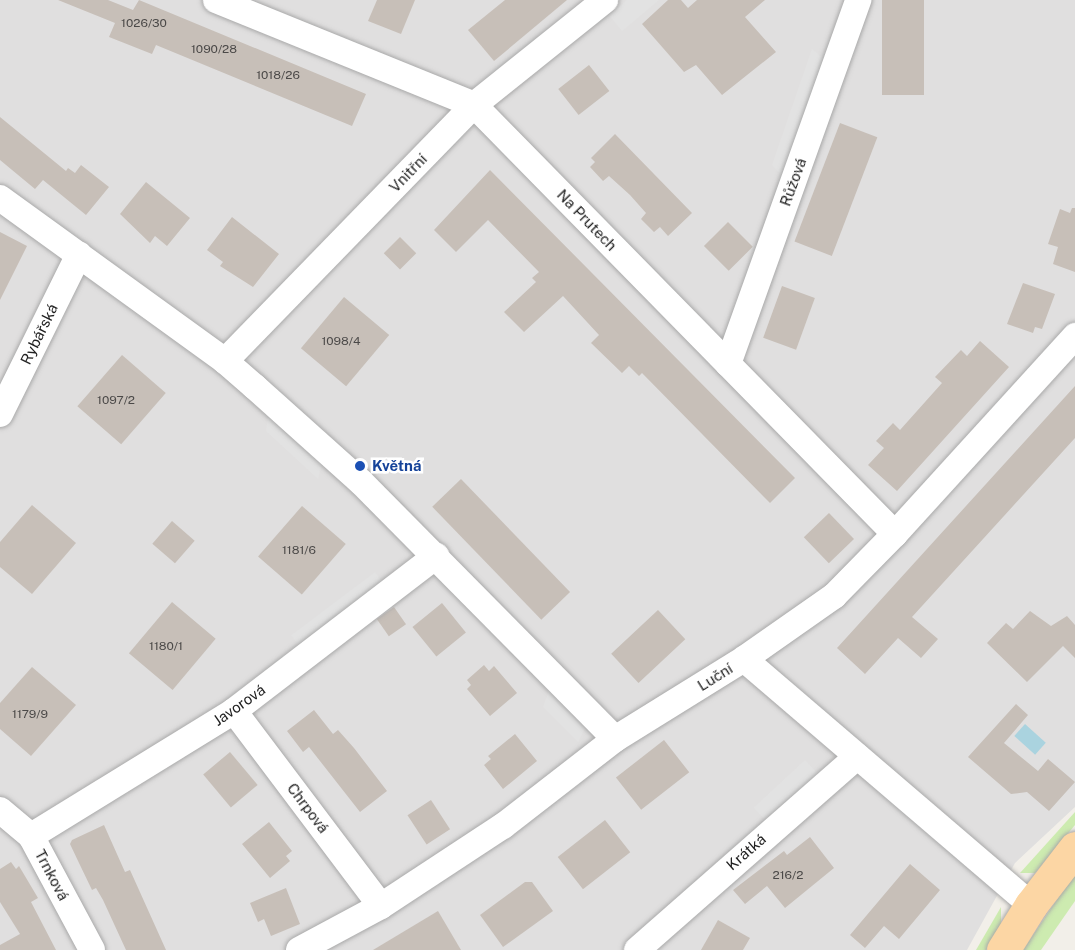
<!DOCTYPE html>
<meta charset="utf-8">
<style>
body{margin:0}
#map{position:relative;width:1075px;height:950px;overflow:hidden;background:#f2efe9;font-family:"Public Sans",sans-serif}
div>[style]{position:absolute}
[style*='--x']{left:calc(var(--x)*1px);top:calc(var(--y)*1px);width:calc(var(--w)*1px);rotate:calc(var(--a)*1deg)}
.residential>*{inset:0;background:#e0dfdf}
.grass>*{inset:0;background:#cdebb0}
.parking>*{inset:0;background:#e2e2e2;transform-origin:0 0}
.water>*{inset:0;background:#aad3df;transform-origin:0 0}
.building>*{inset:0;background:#c7bfb8;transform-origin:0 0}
.roads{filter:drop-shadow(0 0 2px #a9a9a9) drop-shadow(0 0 2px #a9a9a9)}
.minor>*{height:26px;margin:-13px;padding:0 13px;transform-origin:13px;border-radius:13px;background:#fff}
.major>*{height:33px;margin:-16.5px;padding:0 16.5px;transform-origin:16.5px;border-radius:16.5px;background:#fcd6a4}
.dots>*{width:16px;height:16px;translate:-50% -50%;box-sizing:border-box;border:3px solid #fff;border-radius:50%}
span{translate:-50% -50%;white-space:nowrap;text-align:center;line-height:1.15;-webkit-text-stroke:5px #fff;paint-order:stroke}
.number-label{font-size:12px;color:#4b4948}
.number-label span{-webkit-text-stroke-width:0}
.street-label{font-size:15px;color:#222}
.transit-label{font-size:15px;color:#164399;font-weight:700}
.left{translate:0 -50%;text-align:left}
</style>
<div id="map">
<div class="residential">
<div style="clip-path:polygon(0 0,1075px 0,1075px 807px,1015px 863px,967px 950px,0 950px)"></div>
</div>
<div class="grass">
<div style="clip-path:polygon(1075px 812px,1075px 825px,1035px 873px,1020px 873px)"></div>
<div style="clip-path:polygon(1075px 873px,1075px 901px,1041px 950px,1023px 950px)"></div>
<div style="clip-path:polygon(1001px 907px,1001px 925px,986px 950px,976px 950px)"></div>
</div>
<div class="parking">
<div style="clip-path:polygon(627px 0,659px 0,622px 31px,609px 15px)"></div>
<div style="clip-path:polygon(812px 49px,829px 63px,786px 180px,772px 165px)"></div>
<div style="clip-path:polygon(269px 412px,322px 462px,318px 479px,266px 431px)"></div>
<div style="left:375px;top:572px;width:15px;height:105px;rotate:53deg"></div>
<div style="clip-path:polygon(549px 691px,585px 728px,578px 742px,543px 707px)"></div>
<div style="left:805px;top:760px;width:23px;height:70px;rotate:47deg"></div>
</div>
<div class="water">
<div style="left:1025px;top:724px;width:28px;height:16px;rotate:42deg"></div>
</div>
<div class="building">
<div style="clip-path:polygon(58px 0,108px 0,133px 10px,139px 0,366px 94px,352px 126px,156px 45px,152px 54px,109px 37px,115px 23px)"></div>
<div style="clip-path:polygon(377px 0,415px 0,401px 34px,368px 21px)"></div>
<div style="clip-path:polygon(505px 0,567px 0,494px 61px,468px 30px)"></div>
<div style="clip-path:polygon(668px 0,681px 0,688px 8px,697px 0,765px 0,745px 17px,776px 52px,722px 95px,696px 65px,684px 72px,642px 24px)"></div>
<div style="left:882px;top:0;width:42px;height:95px"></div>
<div style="left:589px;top:65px;width:33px;height:39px;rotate:52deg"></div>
<div style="clip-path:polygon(0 117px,66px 171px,68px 168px,75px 173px,81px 165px,109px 187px,86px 215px,43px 180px,35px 189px,0 160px)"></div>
<div style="left:840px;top:123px;width:40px;height:127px;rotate:21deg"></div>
<div style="clip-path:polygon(615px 134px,692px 213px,668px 236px,660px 227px,654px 232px,641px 219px,646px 213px,630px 195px,609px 176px,603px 181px,590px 167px,595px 162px,591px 158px)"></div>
<div style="clip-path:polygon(490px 170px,795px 478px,770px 503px,642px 373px,639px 376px,629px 366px,622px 373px,591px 343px,599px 335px,563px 296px,524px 332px,504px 312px,536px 282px,532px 278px,539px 272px,488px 220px,456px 252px,434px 230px)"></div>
<div style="clip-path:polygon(146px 182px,190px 218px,167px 246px,155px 236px,150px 243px,120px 214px)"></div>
<div style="clip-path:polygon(1072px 208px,1075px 208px,1075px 272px,1053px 264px,1058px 247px,1048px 244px,1060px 209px,1070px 213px)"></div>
<div style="clip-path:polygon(232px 217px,279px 254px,253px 287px,220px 266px,223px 262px,207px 250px)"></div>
<div style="left:728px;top:222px;width:35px;height:34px;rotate:45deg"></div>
<div style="clip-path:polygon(0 232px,27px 246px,0 300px)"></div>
<div style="left:400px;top:237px;width:23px;height:23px;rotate:45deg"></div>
<div style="clip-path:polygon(1023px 283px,1055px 294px,1042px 329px,1035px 327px,1033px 333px,1007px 324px)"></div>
<div style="left:782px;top:286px;width:35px;height:55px;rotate:20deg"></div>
<div style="left:344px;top:297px;width:59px;height:67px;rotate:40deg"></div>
<div style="clip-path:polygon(980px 341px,1009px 367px,897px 491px,868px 465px,884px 448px,876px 441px,893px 423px,900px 430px,942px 383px,935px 377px,961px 350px,967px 356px)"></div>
<div style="left:122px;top:355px;width:58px;height:68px;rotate:41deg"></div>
<div style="clip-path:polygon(1075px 386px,1075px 438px,912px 617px,938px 639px,921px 658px,898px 638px,865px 674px,837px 648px)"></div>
<div style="left:461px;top:479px;width:157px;height:40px;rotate:46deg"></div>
<div style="clip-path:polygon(32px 505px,76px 543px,32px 594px,0 567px,0 542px)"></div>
<div style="left:302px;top:506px;width:58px;height:67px;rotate:41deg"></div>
<div style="left:829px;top:513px;width:36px;height:35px;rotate:46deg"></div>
<div style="left:172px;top:521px;width:30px;height:30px;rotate:41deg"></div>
<div style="left:172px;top:602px;width:57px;height:67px;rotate:40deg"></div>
<div style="left:442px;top:603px;width:38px;height:38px;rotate:51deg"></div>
<div style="left:394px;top:607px;width:21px;height:21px;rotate:55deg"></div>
<div style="left:658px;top:610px;width:40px;height:64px;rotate:47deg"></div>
<div style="clip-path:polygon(1030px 611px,1051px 626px,1067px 616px,1075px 625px,1075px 658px,1063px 646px,1027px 682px,987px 643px,1006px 623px,1013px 629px)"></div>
<div style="clip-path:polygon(484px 665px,489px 671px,494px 666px,517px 693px,490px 716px,467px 689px,471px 685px,467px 680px)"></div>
<div style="clip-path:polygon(32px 667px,76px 705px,31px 756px,0 729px,0 703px)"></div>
<div style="clip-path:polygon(1016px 704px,1028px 715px,1004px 743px,1038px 771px,1048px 759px,1075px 782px,1049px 811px,1027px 792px,1011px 794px,968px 757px)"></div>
<div style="clip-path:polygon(314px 710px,333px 734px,338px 730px,354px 748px,387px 791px,360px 812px,309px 747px,303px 752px,287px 731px)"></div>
<div style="clip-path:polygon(515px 734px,537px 761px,503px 789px,484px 765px,491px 759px,488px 756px)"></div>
<div style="left:664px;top:740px;width:41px;height:61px;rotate:52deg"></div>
<div style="left:230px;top:752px;width:43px;height:35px;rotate:50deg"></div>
<div style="left:431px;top:800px;width:35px;height:28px;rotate:57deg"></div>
<div style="left:605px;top:820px;width:41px;height:60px;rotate:52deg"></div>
<div style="clip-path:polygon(269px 822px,292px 851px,286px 856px,290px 861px,270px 878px,242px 844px)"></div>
<div style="clip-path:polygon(104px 825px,125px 872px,130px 870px,166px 950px,126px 950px,103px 900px,96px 888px,92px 890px,79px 863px,70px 844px,72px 840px)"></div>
<div style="clip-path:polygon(810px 837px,834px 868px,785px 908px,767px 886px,745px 904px,733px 890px,784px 851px,787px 855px)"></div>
<div style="clip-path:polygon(11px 862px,16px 869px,19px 866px,38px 898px,31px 902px,56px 950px,0 950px,0 945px,20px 934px,0 902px,0 869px)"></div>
<div style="clip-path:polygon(910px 864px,940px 890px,899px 939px,884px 926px,865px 948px,850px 935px)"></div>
<div style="clip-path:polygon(525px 882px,532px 882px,553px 911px,503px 947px,480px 915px)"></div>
<div style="clip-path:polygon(286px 888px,300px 924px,271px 936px,264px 919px,258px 922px,250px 903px)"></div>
<div style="clip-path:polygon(438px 911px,461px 950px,373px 950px)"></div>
<div style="clip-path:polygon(718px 920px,750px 938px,743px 950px,701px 950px)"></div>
</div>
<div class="roads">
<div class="minor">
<div style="--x:216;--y:0;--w:279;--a:22.1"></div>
<div style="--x:474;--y:105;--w:601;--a:45.54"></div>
<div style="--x:0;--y:198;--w:278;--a:35.9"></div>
<div style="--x:225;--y:361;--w:40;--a:41"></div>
<div style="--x:255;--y:387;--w:142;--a:41.9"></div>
<div style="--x:361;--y:482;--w:361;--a:45.3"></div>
<div style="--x:225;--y:361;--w:357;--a:-45.8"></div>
<div style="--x:474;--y:105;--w:168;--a:-38.7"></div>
<div style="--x:728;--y:364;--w:387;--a:-70.3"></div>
<div style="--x:0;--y:414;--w:178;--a:-63.7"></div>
<div style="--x:744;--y:659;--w:378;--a:40.6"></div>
<div style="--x:234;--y:711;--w:244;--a:53"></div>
<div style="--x:0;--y:810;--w:40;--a:40"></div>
<div style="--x:31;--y:836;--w:129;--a:61.8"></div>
<div style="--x:31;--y:836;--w:238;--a:-31.6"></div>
<div style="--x:234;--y:711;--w:255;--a:-37.5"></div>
<div style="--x:299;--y:950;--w:93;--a:-28.2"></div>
<div style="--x:381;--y:906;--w:146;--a:-33.3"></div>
<div style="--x:503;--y:826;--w:142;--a:-37.8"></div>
<div style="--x:615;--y:739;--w:152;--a:-31.8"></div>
<div style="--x:744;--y:659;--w:110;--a:-35"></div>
<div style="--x:834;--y:596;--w:87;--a:-45.5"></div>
<div style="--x:895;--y:534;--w:268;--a:-47.7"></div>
<div style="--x:637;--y:950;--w:293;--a:-41.3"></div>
</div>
<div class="major">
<div style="--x:1003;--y:950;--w:53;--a:-58.1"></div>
<div style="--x:1031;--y:905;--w:72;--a:-52.3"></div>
</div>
</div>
<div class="dots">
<div style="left:360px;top:466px;background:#1a4fb4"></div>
</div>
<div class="number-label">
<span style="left:144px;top:24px">1026/30</span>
<span style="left:214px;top:50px">1090/28</span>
<span style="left:278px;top:76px">1018/26</span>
<span style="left:341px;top:342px">1098/4</span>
<span style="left:116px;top:401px">1097/2</span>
<span style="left:299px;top:551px">1181/6</span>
<span style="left:166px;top:647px">1180/1</span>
<span style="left:30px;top:715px">1179/9</span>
<span style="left:788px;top:876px">216/2</span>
</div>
<div class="street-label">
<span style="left:408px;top:173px;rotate:-46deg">Vnitřní</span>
<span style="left:793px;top:182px;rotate:-70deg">Růžová</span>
<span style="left:587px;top:220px;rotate:46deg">Na Prutech</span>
<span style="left:39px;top:334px;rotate:-64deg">Rybářská</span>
<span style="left:715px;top:677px;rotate:-32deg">Luční</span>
<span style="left:239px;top:705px;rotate:-35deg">Javorová</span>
<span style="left:308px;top:808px;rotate:53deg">Chrpová</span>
<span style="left:746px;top:852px;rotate:-41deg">Krátká</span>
<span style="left:52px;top:875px;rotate:62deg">Trnková</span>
</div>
<div class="transit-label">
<span class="left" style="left:372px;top:466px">Květná</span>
</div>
</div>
